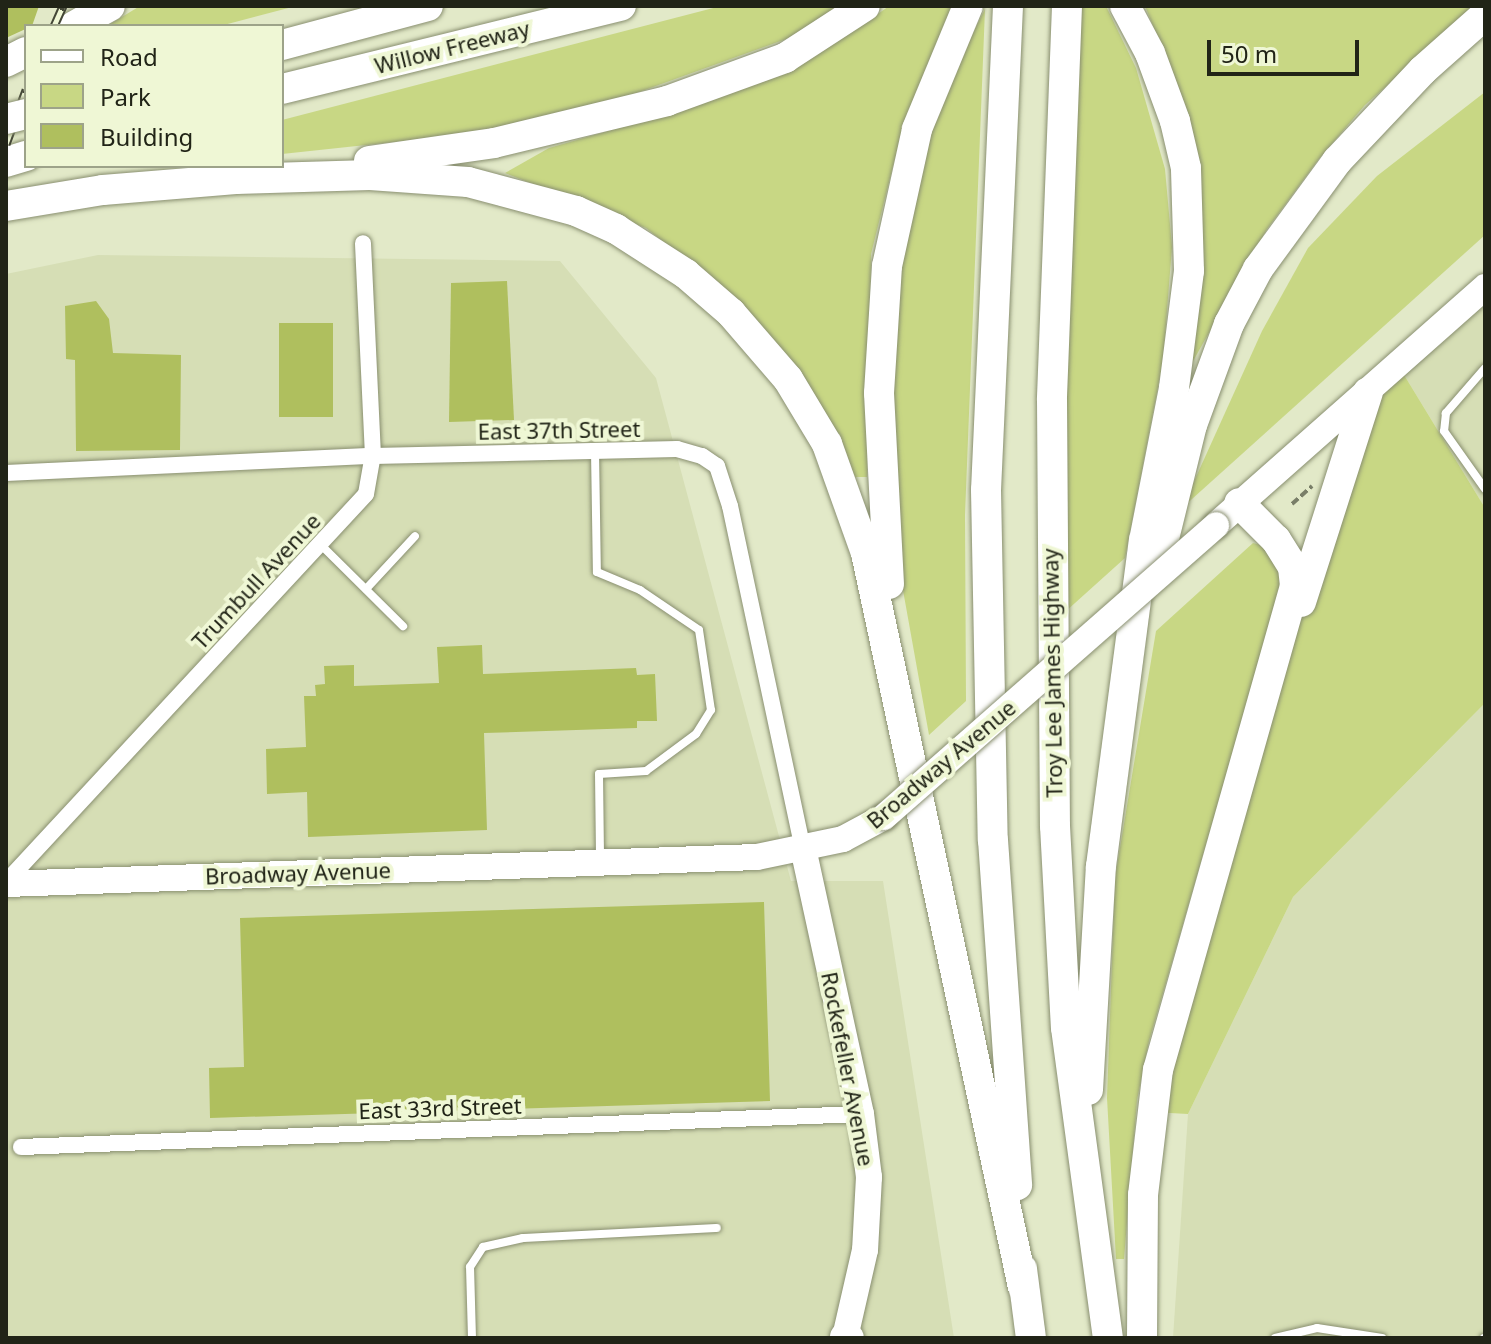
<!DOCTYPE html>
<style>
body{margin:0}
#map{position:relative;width:1491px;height:1344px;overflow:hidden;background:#e2e9c8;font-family:"Noto Sans",sans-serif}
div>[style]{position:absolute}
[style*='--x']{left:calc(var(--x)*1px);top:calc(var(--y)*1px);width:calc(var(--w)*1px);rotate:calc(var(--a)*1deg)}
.built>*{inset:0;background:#d6deb5}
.green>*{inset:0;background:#c8d784}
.building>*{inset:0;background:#afbf5e;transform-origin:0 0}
.path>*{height:4px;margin-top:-2px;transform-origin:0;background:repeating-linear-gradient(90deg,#797e68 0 8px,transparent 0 12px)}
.roads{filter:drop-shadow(0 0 2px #898f70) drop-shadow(0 0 2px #898f70)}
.service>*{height:8px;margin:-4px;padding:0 4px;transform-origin:4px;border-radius:4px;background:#fff}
.minor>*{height:16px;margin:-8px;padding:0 8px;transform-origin:8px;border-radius:8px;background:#fff}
.primary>*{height:26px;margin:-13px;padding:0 13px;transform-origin:13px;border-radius:13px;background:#fff}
.motorway>*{height:30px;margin:-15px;padding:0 15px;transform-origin:15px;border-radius:15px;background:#fff}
.rail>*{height:9px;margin-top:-4.5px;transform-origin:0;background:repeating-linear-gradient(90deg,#eff7d5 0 18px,#434636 0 36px);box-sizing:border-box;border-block:2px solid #434636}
.bridges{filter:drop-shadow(0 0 2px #898f70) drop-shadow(0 0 2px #898f70)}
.primary-bridge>*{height:26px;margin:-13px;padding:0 13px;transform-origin:13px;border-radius:13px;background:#fff}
.motorway-bridge>*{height:30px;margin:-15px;padding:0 15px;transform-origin:15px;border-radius:15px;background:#fff}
span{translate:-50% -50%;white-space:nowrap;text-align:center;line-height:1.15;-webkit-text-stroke:8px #eff7d5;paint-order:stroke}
.street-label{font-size:22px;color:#212417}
.frame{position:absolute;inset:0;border:8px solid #212417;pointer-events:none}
.legend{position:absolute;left:24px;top:24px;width:260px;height:144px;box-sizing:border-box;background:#eff7d5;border:2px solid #9da389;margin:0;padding:10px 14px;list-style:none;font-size:24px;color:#212417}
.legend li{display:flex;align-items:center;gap:16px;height:40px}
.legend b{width:40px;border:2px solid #9da389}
.scale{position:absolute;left:1207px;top:40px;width:152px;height:36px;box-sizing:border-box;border:4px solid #212417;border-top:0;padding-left:10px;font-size:24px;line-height:28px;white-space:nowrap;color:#212417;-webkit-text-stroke:6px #eff7d5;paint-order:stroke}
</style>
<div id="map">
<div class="built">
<div style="clip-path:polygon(98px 255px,560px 261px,656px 378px,791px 881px,883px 881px,954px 1338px,6px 1338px,6px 274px)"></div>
<div style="clip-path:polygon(1485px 287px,1485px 508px,1398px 365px)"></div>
<div style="clip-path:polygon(1485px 703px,1485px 1338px,1173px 1338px,1188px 1114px,1293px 897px)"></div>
</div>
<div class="green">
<div style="clip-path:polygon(140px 6px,296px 6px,220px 26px,107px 26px)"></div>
<div style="clip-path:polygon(721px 6px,844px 6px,822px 26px,628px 96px,478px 133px,282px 154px,282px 120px)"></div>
<div style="clip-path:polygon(889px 6px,952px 6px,903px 126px,871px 254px,867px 477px,853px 477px,720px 287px,646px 228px,505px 173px,549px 148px,692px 107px,864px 24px)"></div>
<div style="clip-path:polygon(1076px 6px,1106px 6px,1136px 68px,1165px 169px,1172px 247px,1163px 361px,1125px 558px,1055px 621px)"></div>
<div style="clip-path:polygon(1145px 6px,1477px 6px,1365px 105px,1318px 160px,1267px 229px,1192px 363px,1201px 180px,1185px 104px)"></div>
<div style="clip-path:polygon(985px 9px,965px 515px,966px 701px,929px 735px,899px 568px,891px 392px,903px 248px,922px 158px,944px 90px)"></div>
<div style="clip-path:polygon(1485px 92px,1485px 235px,1182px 508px,1262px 331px,1308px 248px,1377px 176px)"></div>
<div style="clip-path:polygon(1398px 365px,1485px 508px,1485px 703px,1293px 897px,1188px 1114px,1152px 1112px,1368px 392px)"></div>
<div style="clip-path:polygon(1253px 543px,1268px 547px,1285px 572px,1149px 1041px,1137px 1100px,1124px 1259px,1116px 1259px,1107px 1098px,1115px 878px,1156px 631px)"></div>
</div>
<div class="building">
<div style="clip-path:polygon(6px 6px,39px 6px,32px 26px,6px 38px)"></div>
<div style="clip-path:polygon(507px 281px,514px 420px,449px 422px,451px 283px)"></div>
<div style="clip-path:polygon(96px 301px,109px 319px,113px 353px,181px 355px,180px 450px,76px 451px,75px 360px,66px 359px,65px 306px)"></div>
<div style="left:279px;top:323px;width:54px;height:94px"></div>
<div style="clip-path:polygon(482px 645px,483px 674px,636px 668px,637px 675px,655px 674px,657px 721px,637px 721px,637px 728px,484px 733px,487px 830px,308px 837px,307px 792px,267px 794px,266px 749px,306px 747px,304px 696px,316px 696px,315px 685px,325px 684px,324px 666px,354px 665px,354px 686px,439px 683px,437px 647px)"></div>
<div style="clip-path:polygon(764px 902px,770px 1101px,210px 1118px,209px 1068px,244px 1067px,240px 918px)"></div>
</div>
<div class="path">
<div style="--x:1292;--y:504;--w:27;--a:-42"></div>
</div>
<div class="roads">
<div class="service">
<div style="--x:1485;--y:368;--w:60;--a:130.9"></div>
<div style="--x:1446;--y:413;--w:18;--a:96"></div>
<div style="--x:1444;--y:431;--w:71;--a:54.7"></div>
<div style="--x:595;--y:451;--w:121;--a:89.1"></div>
<div style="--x:597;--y:572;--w:47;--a:22.7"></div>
<div style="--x:640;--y:590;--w:71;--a:34.1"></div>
<div style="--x:699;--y:630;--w:81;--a:81.5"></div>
<div style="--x:711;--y:710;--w:28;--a:122"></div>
<div style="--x:696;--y:734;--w:62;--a:143.5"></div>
<div style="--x:646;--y:771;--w:47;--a:176.3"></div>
<div style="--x:599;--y:774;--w:87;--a:89.3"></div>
<div style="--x:320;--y:544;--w:117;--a:44.7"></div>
<div style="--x:366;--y:589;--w:72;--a:-47.2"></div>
<div style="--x:472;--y:1338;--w:71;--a:-91.6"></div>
<div style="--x:470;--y:1267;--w:24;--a:-57"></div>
<div style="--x:483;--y:1247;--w:41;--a:-12.7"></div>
<div style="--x:523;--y:1238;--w:194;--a:-3"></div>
<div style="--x:1275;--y:1338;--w:43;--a:-13.4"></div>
<div style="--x:1317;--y:1328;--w:66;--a:8.7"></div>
<div style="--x:1484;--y:1338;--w:1;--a:0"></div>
</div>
<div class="minor">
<div style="--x:6;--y:473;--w:367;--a:-2.7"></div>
<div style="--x:373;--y:456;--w:304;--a:-1.3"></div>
<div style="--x:677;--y:449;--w:26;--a:16"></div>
<div style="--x:702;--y:456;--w:18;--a:34"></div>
<div style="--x:717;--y:466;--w:42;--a:72"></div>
<div style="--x:730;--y:506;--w:350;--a:78"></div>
<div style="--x:6;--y:882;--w:529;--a:-47.14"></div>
<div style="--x:366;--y:494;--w:39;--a:-80"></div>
<div style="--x:373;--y:456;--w:213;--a:-92.7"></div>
<div style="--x:21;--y:1147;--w:841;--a:-2.25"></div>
</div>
<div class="primary">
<div style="--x:1216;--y:525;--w:359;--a:-41.5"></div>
<div style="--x:803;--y:848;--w:272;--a:77.7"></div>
<div style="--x:861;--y:1114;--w:64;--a:82.8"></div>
<div style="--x:869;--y:1177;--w:73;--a:93.1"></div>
<div style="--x:865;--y:1250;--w:89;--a:102.9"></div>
<div style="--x:6;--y:884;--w:751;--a:-2.06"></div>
<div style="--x:757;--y:857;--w:88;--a:-11.8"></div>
<div style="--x:843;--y:839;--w:47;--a:-28.2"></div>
</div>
<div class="motorway">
<div style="--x:1008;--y:6;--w:484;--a:92.6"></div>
<div style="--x:986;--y:490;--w:350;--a:88.9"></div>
<div style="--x:993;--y:840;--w:346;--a:86"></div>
<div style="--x:1067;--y:6;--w:394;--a:92.2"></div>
<div style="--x:1052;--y:400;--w:426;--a:89.6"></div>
<div style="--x:1055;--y:826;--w:202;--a:86.9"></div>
<div style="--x:1066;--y:1028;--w:313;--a:82.3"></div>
<div style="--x:74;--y:26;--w:41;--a:-29.1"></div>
<div style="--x:282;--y:45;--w:151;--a:-15"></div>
<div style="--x:6;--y:62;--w:22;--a:-27"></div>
<div style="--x:282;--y:89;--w:349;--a:-13.8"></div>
<div style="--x:369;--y:161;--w:126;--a:-8.2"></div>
<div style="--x:494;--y:143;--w:178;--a:-13.6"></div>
<div style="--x:667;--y:101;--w:126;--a:-20"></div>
<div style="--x:785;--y:58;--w:95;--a:-33"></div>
<div style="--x:6;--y:162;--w:21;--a:-17"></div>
<div style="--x:6;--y:206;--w:98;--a:-9.4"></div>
<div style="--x:103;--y:190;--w:133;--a:-4.7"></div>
<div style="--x:236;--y:179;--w:134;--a:-1.7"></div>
<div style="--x:370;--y:175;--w:98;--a:4.1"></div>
<div style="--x:468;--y:182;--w:112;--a:15"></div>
<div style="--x:576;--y:211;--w:44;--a:24.2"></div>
<div style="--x:616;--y:229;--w:83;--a:32.7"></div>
<div style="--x:686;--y:274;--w:60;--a:40.9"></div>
<div style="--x:731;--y:313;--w:87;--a:49.2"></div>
<div style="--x:788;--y:379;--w:76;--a:59"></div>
<div style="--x:827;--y:444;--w:116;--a:70.3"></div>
<div style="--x:866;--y:553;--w:751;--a:77.93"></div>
<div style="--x:1160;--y:555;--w:134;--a:-76.2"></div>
<div style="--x:1192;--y:425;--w:108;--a:-69.9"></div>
<div style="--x:1229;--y:324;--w:62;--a:-62.2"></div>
<div style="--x:1258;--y:269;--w:134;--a:-53.8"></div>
<div style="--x:1337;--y:161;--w:125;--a:-46.6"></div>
<div style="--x:1423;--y:70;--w:83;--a:-41.6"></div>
<div style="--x:889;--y:584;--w:191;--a:-93"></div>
<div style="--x:879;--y:393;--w:127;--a:-86.4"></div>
<div style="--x:887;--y:266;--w:140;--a:-77.6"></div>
<div style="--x:917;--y:129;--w:133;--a:-67.5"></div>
<div style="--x:1301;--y:602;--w:220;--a:-72.3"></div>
<div style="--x:1088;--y:1090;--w:224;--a:-86.7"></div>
<div style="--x:1101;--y:866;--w:328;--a:-82.5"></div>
<div style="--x:1144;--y:541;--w:156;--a:-78.9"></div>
<div style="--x:1174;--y:388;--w:118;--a:-82.7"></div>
<div style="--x:1189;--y:271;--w:103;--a:-91.7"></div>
<div style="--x:1186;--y:168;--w:48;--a:-103.2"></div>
<div style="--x:1175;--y:121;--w:72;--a:-110.2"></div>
<div style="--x:1150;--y:53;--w:53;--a:-118"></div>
<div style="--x:1022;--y:1269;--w:70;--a:82.6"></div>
<div style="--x:845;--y:1337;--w:4;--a:14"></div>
<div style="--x:1142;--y:1338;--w:143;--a:-89.6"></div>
<div style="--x:1143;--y:1195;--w:126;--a:-83.2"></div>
<div style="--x:1158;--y:1070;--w:503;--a:-74.2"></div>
<div style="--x:1295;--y:586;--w:19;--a:-96"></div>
<div style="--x:1293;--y:567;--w:32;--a:-122"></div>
<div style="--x:1276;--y:540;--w:52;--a:-135"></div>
</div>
</div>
<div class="rail">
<div style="--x:54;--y:26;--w:22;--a:-66"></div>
<div style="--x:6;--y:144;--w:58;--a:-69.7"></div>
</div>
<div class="bridges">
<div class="primary-bridge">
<div style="--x:884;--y:817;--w:442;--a:-41.3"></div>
</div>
<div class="motorway-bridge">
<div style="--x:6;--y:119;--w:21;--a:-14"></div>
</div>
</div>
<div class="street-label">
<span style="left:452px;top:47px;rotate:-14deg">Willow Freeway</span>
<span style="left:559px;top:430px;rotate:-1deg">East 37th Street</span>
<span style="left:256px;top:581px;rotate:-47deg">Trumbull Avenue</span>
<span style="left:1052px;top:673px;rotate:-91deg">Troy Lee James Highway</span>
<span style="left:941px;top:764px;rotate:-40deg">Broadway Avenue</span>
<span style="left:298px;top:873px;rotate:-2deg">Broadway Avenue</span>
<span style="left:848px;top:1069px;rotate:79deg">Rockefeller Avenue</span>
<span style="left:440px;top:1108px;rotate:-2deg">East 33rd Street</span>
</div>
<div class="frame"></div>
<ul class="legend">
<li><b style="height:10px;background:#fff"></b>Road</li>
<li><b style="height:22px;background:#c8d784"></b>Park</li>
<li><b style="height:22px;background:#afbf5e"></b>Building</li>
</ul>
<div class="scale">50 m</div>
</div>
